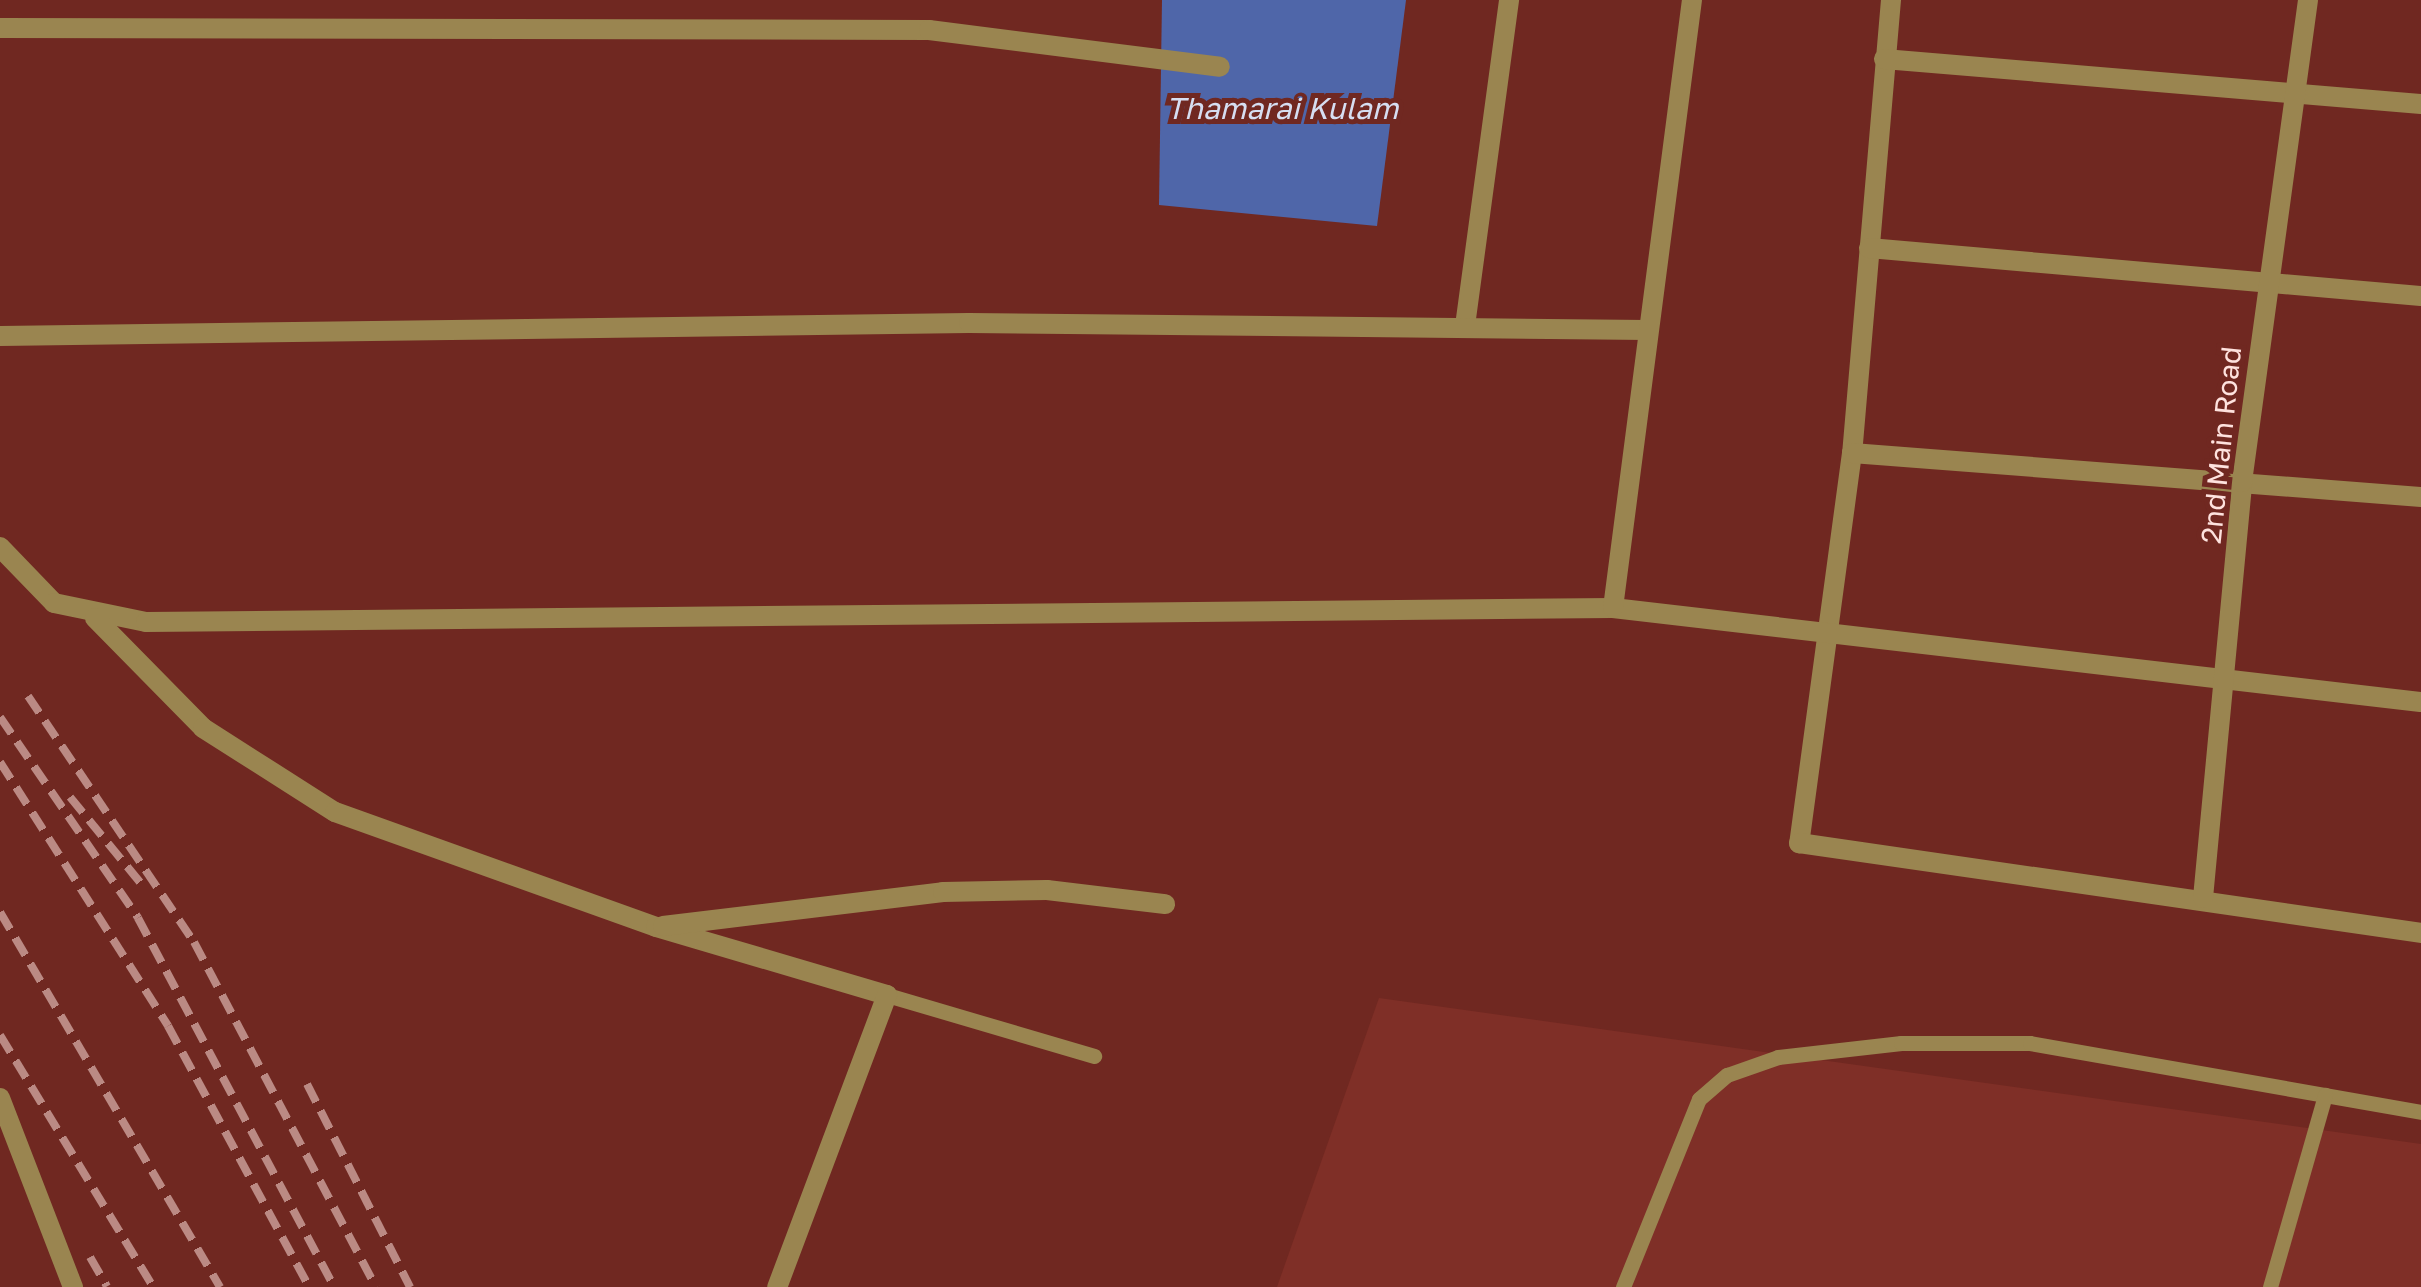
<!DOCTYPE html>
<style>
body{margin:0}
#map{position:relative;width:2421px;height:1287px;overflow:hidden;background:#702821;font-family:"Golos Text",sans-serif}
div>[style]{position:absolute}
[style*='--x']{left:calc(var(--x)*1px);top:calc(var(--y)*1px);width:calc(var(--w)*1px);rotate:calc(var(--a)*1deg)}
.built>*{inset:0;background:#7f2f27}
.water>*{inset:0;background:#4f66a9}
.service>*{height:15px;margin:-7.5px;padding:0 7.5px;transform-origin:7.5px;border-radius:7.5px;background:#9a8550}
.minor>*{height:20px;margin:-10px;padding:0 10px;transform-origin:10px;border-radius:10px;background:#9a8550}
.rail>*{height:8px;margin-top:-4px;transform-origin:0;background:repeating-linear-gradient(90deg,#bb8a84 0 20px,transparent 0 30px)}
span{translate:-50% -50%;white-space:nowrap;text-align:center;line-height:1.15;-webkit-text-stroke:10px #702821;paint-order:stroke}
.street-label{font-size:28px;color:#fee2de}
.water-label{font-size:30px;color:#d6def1;font-style:italic}
</style>
<div id="map">
<div class="built">
<div style="clip-path:polygon(1379px 998px,2421px 1144px,2421px 1287px,1277px 1287px)"></div>
</div>
<div class="water">
<div style="clip-path:polygon(1162px 0,1406px 0,1377px 226px,1159px 205px)"></div>
</div>
<div class="service">
<div style="--x:887;--y:995;--w:216;--a:16.4"></div>
<div style="--x:1623;--y:1287;--w:203;--a:-68"></div>
<div style="--x:1699;--y:1099;--w:37;--a:-41"></div>
<div style="--x:1727;--y:1075;--w:54;--a:-19.4"></div>
<div style="--x:1778;--y:1057;--w:124;--a:-6.5"></div>
<div style="--x:1901;--y:1043;--w:129;--a:0"></div>
<div style="--x:2030;--y:1043;--w:397;--a:10"></div>
<div style="--x:2270;--y:1287;--w:200;--a:-74"></div>
</div>
<div class="minor">
<div style="--x:1891;--y:0;--w:455;--a:94.9"></div>
<div style="--x:1852;--y:453;--w:394;--a:97.7"></div>
<div style="--x:1799;--y:843;--w:628;--a:8.23"></div>
<div style="--x:0;--y:28;--w:929;--a:0.12"></div>
<div style="--x:929;--y:30;--w:293;--a:7.2"></div>
<div style="--x:1884;--y:59;--w:539;--a:4.79"></div>
<div style="--x:1869;--y:248;--w:554;--a:4.97"></div>
<div style="--x:1465;--y:326;--w:329;--a:-82.3"></div>
<div style="--x:0;--y:336;--w:969;--a:-0.77"></div>
<div style="--x:969;--y:323;--w:678;--a:0.59"></div>
<div style="--x:1852;--y:453;--w:571;--a:4.42"></div>
<div style="--x:0;--y:547;--w:78;--a:46"></div>
<div style="--x:54;--y:603;--w:94;--a:11.7"></div>
<div style="--x:146;--y:622;--w:1467;--a:-0.55"></div>
<div style="--x:1613;--y:608;--w:813;--a:6.64"></div>
<div style="--x:1613;--y:608;--w:613;--a:-82.6"></div>
<div style="--x:95;--y:618;--w:154;--a:45.5"></div>
<div style="--x:203;--y:728;--w:156;--a:32.5"></div>
<div style="--x:335;--y:812;--w:341;--a:19.7"></div>
<div style="--x:656;--y:927;--w:241;--a:16.4"></div>
<div style="--x:887;--y:995;--w:312;--a:110.6"></div>
<div style="--x:2203;--y:898;--w:418;--a:-84.6"></div>
<div style="--x:2242;--y:482;--w:486;--a:-82.2"></div>
<div style="--x:663;--y:926;--w:282;--a:-6.9"></div>
<div style="--x:943;--y:892;--w:104;--a:-1.1"></div>
<div style="--x:1047;--y:890;--w:119;--a:6.8"></div>
<div style="--x:0;--y:1098;--w:203;--a:68.9"></div>
</div>
<div class="rail">
<div style="--x:28;--y:696;--w:297;--a:56"></div>
<div style="--x:194;--y:942;--w:390;--a:62.2"></div>
<div style="--x:0;--y:717;--w:244;--a:55.5"></div>
<div style="--x:138;--y:918;--w:418;--a:62"></div>
<div style="--x:0;--y:762;--w:313;--a:57.5"></div>
<div style="--x:168;--y:1026;--w:297;--a:61.6"></div>
<div style="--x:70;--y:797;--w:115;--a:50.6"></div>
<div style="--x:0;--y:912;--w:435;--a:59.6"></div>
<div style="--x:0;--y:1035;--w:295;--a:58.7"></div>
<div style="--x:307;--y:1084;--w:228;--a:63.1"></div>
<div style="--x:90;--y:1257;--w:34;--a:60"></div>
</div>
<div class="street-label">
<span style="left:2221px;top:445px;rotate:-84deg">2nd Main Road</span>
</div>
<div class="water-label">
<span style="left:1282px;top:108px">Thamarai Kulam</span>
</div>
</div>
